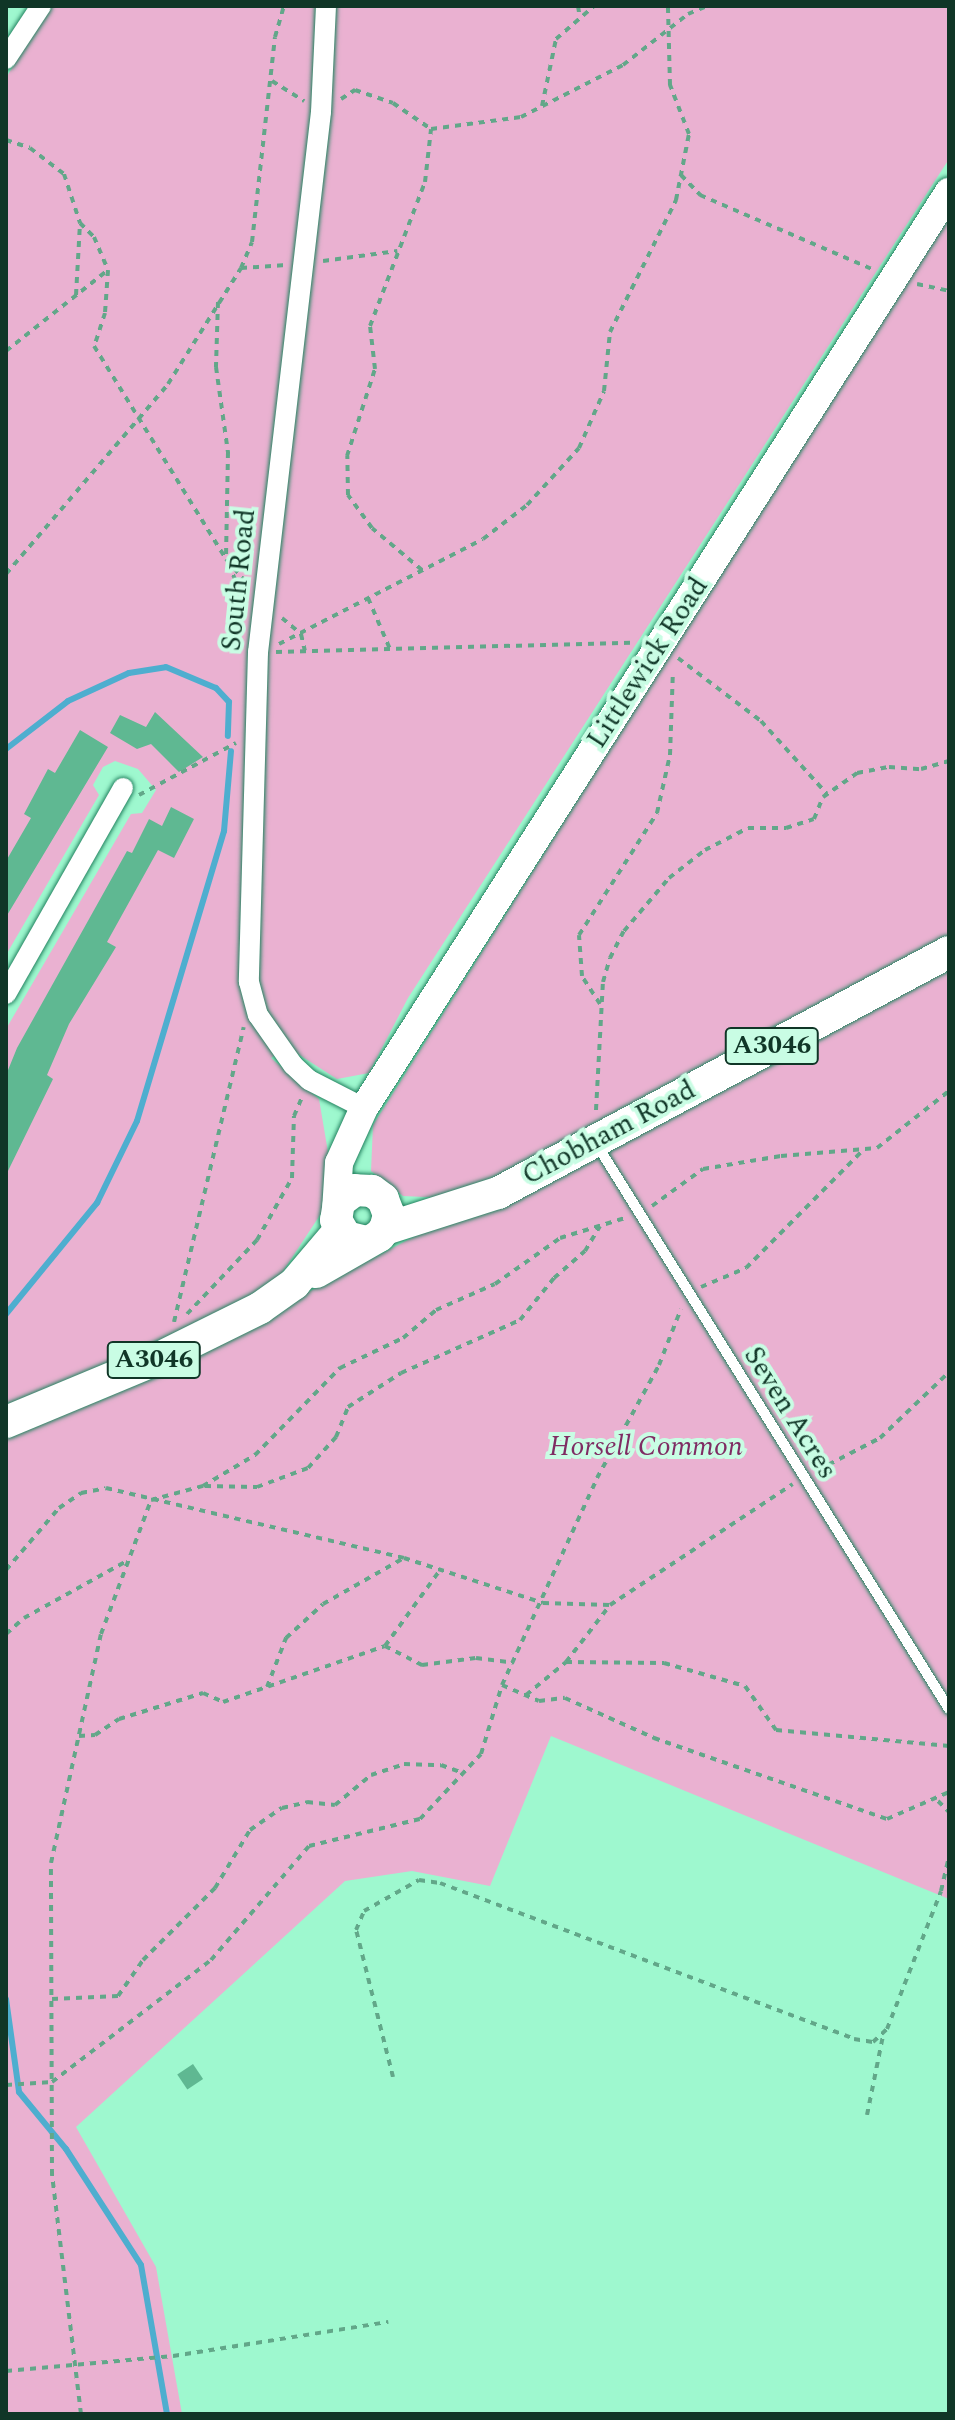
<!DOCTYPE html>
<style>
body{margin:0}
#map{position:relative;width:955px;height:2420px;overflow:hidden;background:#9ef8cf;font-family:Spectral,serif}
div>[style]{position:absolute}
[style*='--x']{left:calc(var(--x)*1px);top:calc(var(--y)*1px);width:calc(var(--w)*1px);rotate:calc(var(--a)*1deg)}
.green>*{inset:0;background:#eab1d1}
.stream>*{height:6px;margin:-3px;padding:0 3px;transform-origin:3px;border-radius:3px;background:#4eaecf}
.building>*{inset:0;background:#5fb892;transform-origin:0 0}
.path>*{height:4px;margin-top:-2px;transform-origin:0;background:repeating-linear-gradient(90deg,#62a789 0 6px,transparent 0 12px)}
.roads{filter:drop-shadow(0 0 2px #22825f) drop-shadow(0 0 2px #22825f)}
.lane>*{height:10px;margin:-5px;padding:0 5px;transform-origin:5px;border-radius:5px;background:#fff}
.street>*{height:20px;margin:-10px;padding:0 10px;transform-origin:10px;border-radius:10px;background:#fff}
.secondary>*{height:28px;margin:-14px;padding:0 14px;transform-origin:14px;border-radius:14px;background:#fff}
.primary>*{height:32px;margin:-16px;padding:0 16px;transform-origin:16px;border-radius:16px;background:#fff}
span{translate:-50% -50%;white-space:nowrap;text-align:center;line-height:1.15;-webkit-text-stroke:8px #c9fde4;paint-order:stroke}
.shield-label span{padding:2px 6px;background:#c9fde4;border:2px solid;border-radius:6px;-webkit-text-stroke-width:0}
.shield-label{font-size:26px;color:#103627;font-weight:700}
.street-label{font-size:28px;color:#103627}
.park-label{font-size:28px;color:#7f2c63;font-style:italic}
.frame{position:absolute;inset:0;border:8px solid #103627;pointer-events:none}
</style>
<div id="map">
<div class="green">
<div style="clip-path:polygon(49px 6px,949px 6px,949px 159px,408px 998px,369px 1073px,337px 1079px,287px 1047px,271px 1058px,319px 1099px,329px 1158px,322px 1212px,278px 1279px,228px 1312px,6px 1406px,6px 1029px,131px 814px,142px 813px,156px 790px,138px 769px,115px 761px,103px 767px,93px 785px,99px 795px,6px 955px,6px 78px)"></div>
<div style="clip-path:polygon(949px 210px,949px 1899px,551px 1736px,490px 1886px,412px 1871px,345px 1881px,76px 2127px,156px 2267px,182px 2414px,6px 2414px,6px 1434px,93px 1397px,100px 1401px,444px 1221px,446px 1198px,403px 1196px,371px 1171px,373px 1125px)"></div>
</div>
<div class="stream">
<div style="--x:6;--y:749;--w:78;--a:-37.7"></div>
<div style="--x:68;--y:701;--w:67;--a:-24.7"></div>
<div style="--x:129;--y:673;--w:37;--a:-9"></div>
<div style="--x:166;--y:667;--w:54;--a:22.8"></div>
<div style="--x:216;--y:688;--w:19;--a:47"></div>
<div style="--x:229;--y:702;--w:34;--a:92"></div>
<div style="--x:6;--y:1314;--w:144;--a:-50.7"></div>
<div style="--x:97;--y:1203;--w:91;--a:-64"></div>
<div style="--x:137;--y:1121;--w:303;--a:-73.3"></div>
<div style="--x:224;--y:831;--w:80;--a:-85"></div>
<div style="--x:6;--y:1999;--w:94;--a:82"></div>
<div style="--x:19;--y:2092;--w:74;--a:50.5"></div>
<div style="--x:66;--y:2149;--w:138;--a:57.1"></div>
<div style="--x:141;--y:2265;--w:151;--a:80.1"></div>
</div>
<div class="building">
<div style="clip-path:polygon(155px 712px,203px 757px,179px 772px,151px 744px,137px 749px,110px 733px,120px 715px,146px 727px)"></div>
<div style="clip-path:polygon(80px 730px,108px 747px,6px 917px,6px 861px,31px 818px,24px 814px,48px 769px,55px 773px)"></div>
<div style="clip-path:polygon(171px 807px,194px 819px,174px 858px,158px 850px,107px 942px,116px 947px,69px 1024px,47px 1075px,53px 1079px,6px 1175px,6px 1075px,17px 1048px,127px 851px,132px 853px,149px 819px,162px 826px)"></div>
<div style="left:193px;top:2064px;width:18px;height:19px;rotate:56deg"></div>
</div>
<div class="path">
<div style="--x:578;--y:6;--w:12;--a:81"></div>
<div style="--x:272;--y:81;--w:38;--a:32"></div>
<div style="--x:341;--y:99;--w:17;--a:-33"></div>
<div style="--x:355;--y:90;--w:40;--a:18.9"></div>
<div style="--x:393;--y:103;--w:46;--a:34.4"></div>
<div style="--x:542;--y:106;--w:68;--a:-78.2"></div>
<div style="--x:556;--y:39;--w:50;--a:-41"></div>
<div style="--x:6;--y:140;--w:25;--a:18"></div>
<div style="--x:30;--y:148;--w:43;--a:37.4"></div>
<div style="--x:64;--y:174;--w:52;--a:71.9"></div>
<div style="--x:80;--y:223;--w:20;--a:45"></div>
<div style="--x:94;--y:237;--w:36;--a:67"></div>
<div style="--x:108;--y:270;--w:43;--a:94"></div>
<div style="--x:105;--y:313;--w:35;--a:108"></div>
<div style="--x:94;--y:346;--w:251;--a:58.2"></div>
<div style="--x:226;--y:559;--w:33;--a:49"></div>
<div style="--x:681;--y:175;--w:28;--a:46"></div>
<div style="--x:700;--y:195;--w:189;--a:23.3"></div>
<div style="--x:323;--y:261;--w:75;--a:-7.7"></div>
<div style="--x:241;--y:268;--w:45;--a:-3.8"></div>
<div style="--x:917;--y:284;--w:33;--a:12"></div>
<div style="--x:76;--y:295;--w:72;--a:-86.8"></div>
<div style="--x:218;--y:302;--w:65;--a:91.8"></div>
<div style="--x:216;--y:367;--w:86;--a:82"></div>
<div style="--x:228;--y:452;--w:104;--a:91.1"></div>
<div style="--x:6;--y:351;--w:130;--a:-38.5"></div>
<div style="--x:228;--y:564;--w:35;--a:65"></div>
<div style="--x:422;--y:570;--w:65;--a:-140"></div>
<div style="--x:372;--y:528;--w:41;--a:-126"></div>
<div style="--x:348;--y:495;--w:39;--a:-91"></div>
<div style="--x:347;--y:456;--w:91;--a:-72.2"></div>
<div style="--x:375;--y:369;--w:43;--a:-96.6"></div>
<div style="--x:370;--y:326;--w:154;--a:-69.1"></div>
<div style="--x:425;--y:182;--w:53;--a:-83.5"></div>
<div style="--x:431;--y:129;--w:91;--a:-7.6"></div>
<div style="--x:521;--y:117;--w:114;--a:-27"></div>
<div style="--x:623;--y:65;--w:83;--a:-38.1"></div>
<div style="--x:688;--y:14;--w:21;--a:-23"></div>
<div style="--x:6;--y:574;--w:250;--a:-49.5"></div>
<div style="--x:168;--y:384;--w:137;--a:-57.8"></div>
<div style="--x:241;--y:268;--w:28;--a:-67"></div>
<div style="--x:252;--y:242;--w:206;--a:-83.6"></div>
<div style="--x:275;--y:37;--w:32;--a:-74"></div>
<div style="--x:368;--y:598;--w:56;--a:66.7"></div>
<div style="--x:282;--y:618;--w:25;--a:40"></div>
<div style="--x:301;--y:634;--w:17;--a:77"></div>
<div style="--x:279;--y:644;--w:229;--a:-27.2"></div>
<div style="--x:483;--y:539;--w:56;--a:-37.7"></div>
<div style="--x:527;--y:505;--w:77;--a:-47.6"></div>
<div style="--x:579;--y:448;--w:62;--a:-66.3"></div>
<div style="--x:604;--y:391;--w:59;--a:-84.2"></div>
<div style="--x:610;--y:332;--w:148;--a:-63.4"></div>
<div style="--x:676;--y:200;--w:67;--a:-78.9"></div>
<div style="--x:689;--y:134;--w:53;--a:-111.2"></div>
<div style="--x:670;--y:85;--w:79;--a:-91.5"></div>
<div style="--x:276;--y:652;--w:355;--a:-1.5"></div>
<div style="--x:678;--y:658;--w:104;--a:37.2"></div>
<div style="--x:761;--y:721;--w:98;--a:47.9"></div>
<div style="--x:139;--y:795;--w:110;--a:-28.2"></div>
<div style="--x:600;--y:1004;--w:33;--a:-123"></div>
<div style="--x:582;--y:976;--w:41;--a:-94.2"></div>
<div style="--x:579;--y:935;--w:145;--a:-57.4"></div>
<div style="--x:657;--y:813;--w:59;--a:-77.4"></div>
<div style="--x:670;--y:755;--w:84;--a:-88"></div>
<div style="--x:596;--y:1110;--w:128;--a:-86.9"></div>
<div style="--x:603;--y:982;--w:25;--a:-74"></div>
<div style="--x:610;--y:958;--w:30;--a:-63"></div>
<div style="--x:624;--y:931;--w:70;--a:-49.7"></div>
<div style="--x:669;--y:878;--w:46;--a:-37.9"></div>
<div style="--x:705;--y:850;--w:48;--a:-27.1"></div>
<div style="--x:748;--y:828;--w:38;--a:0"></div>
<div style="--x:786;--y:828;--w:29;--a:-18"></div>
<div style="--x:814;--y:819;--w:24;--a:-68"></div>
<div style="--x:823;--y:797;--w:42;--a:-35.2"></div>
<div style="--x:857;--y:773;--w:33;--a:-11"></div>
<div style="--x:889;--y:767;--w:32;--a:4"></div>
<div style="--x:921;--y:769;--w:29;--a:-16"></div>
<div style="--x:652;--y:1206;--w:63;--a:-36"></div>
<div style="--x:703;--y:1169;--w:79;--a:-9.5"></div>
<div style="--x:781;--y:1156;--w:96;--a:-4.8"></div>
<div style="--x:877;--y:1148;--w:92;--a:-38.4"></div>
<div style="--x:701;--y:1287;--w:49;--a:-22.9"></div>
<div style="--x:746;--y:1268;--w:165;--a:-45.2"></div>
<div style="--x:187;--y:1314;--w:102;--a:-46.6"></div>
<div style="--x:257;--y:1240;--w:71;--a:-60.6"></div>
<div style="--x:292;--y:1178;--w:62;--a:-88.2"></div>
<div style="--x:294;--y:1116;--w:21;--a:-67"></div>
<div style="--x:174;--y:1322;--w:303;--a:-76.7"></div>
<div style="--x:818;--y:1470;--w:70;--a:-27.3"></div>
<div style="--x:880;--y:1438;--w:95;--a:-43.7"></div>
<div style="--x:205;--y:1486;--w:52;--a:1.1"></div>
<div style="--x:257;--y:1487;--w:54;--a:-20.4"></div>
<div style="--x:308;--y:1468;--w:42;--a:-47.9"></div>
<div style="--x:336;--y:1437;--w:32;--a:-68"></div>
<div style="--x:348;--y:1407;--w:63;--a:-32.7"></div>
<div style="--x:401;--y:1373;--w:130;--a:-24"></div>
<div style="--x:520;--y:1320;--w:54;--a:-51"></div>
<div style="--x:554;--y:1278;--w:41;--a:-41.1"></div>
<div style="--x:585;--y:1251;--w:29;--a:-59"></div>
<div style="--x:151;--y:1500;--w:54;--a:-15.1"></div>
<div style="--x:203;--y:1486;--w:61;--a:-30.8"></div>
<div style="--x:255;--y:1455;--w:122;--a:-45.7"></div>
<div style="--x:340;--y:1368;--w:70;--a:-25.5"></div>
<div style="--x:403;--y:1338;--w:43;--a:-40.3"></div>
<div style="--x:436;--y:1310;--w:64;--a:-23.8"></div>
<div style="--x:495;--y:1284;--w:80;--a:-35.3"></div>
<div style="--x:560;--y:1238;--w:68;--a:-17.1"></div>
<div style="--x:6;--y:1570;--w:82;--a:-49.5"></div>
<div style="--x:59;--y:1508;--w:27;--a:-34"></div>
<div style="--x:81;--y:1493;--w:25;--a:-11"></div>
<div style="--x:106;--y:1488;--w:306;--a:13.2"></div>
<div style="--x:404;--y:1558;--w:146;--a:17.9"></div>
<div style="--x:543;--y:1603;--w:67;--a:1.7"></div>
<div style="--x:6;--y:1634;--w:24;--a:-42"></div>
<div style="--x:24;--y:1618;--w:118;--a:-29"></div>
<div style="--x:385;--y:1646;--w:94;--a:-54.1"></div>
<div style="--x:566;--y:1662;--w:98;--a:0.6"></div>
<div style="--x:664;--y:1663;--w:84;--a:15.9"></div>
<div style="--x:745;--y:1686;--w:54;--a:54.8"></div>
<div style="--x:776;--y:1730;--w:174;--a:5.3"></div>
<div style="--x:502;--y:1685;--w:40;--a:23.4"></div>
<div style="--x:539;--y:1701;--w:26;--a:-7"></div>
<div style="--x:565;--y:1698;--w:98;--a:24.2"></div>
<div style="--x:654;--y:1738;--w:247;--a:19.2"></div>
<div style="--x:887;--y:1819;--w:68;--a:-23.5"></div>
<div style="--x:267;--y:1687;--w:53;--a:-68.8"></div>
<div style="--x:286;--y:1638;--w:50;--a:-42.6"></div>
<div style="--x:323;--y:1604;--w:93;--a:-29.6"></div>
<div style="--x:526;--y:1695;--w:52;--a:-39.5"></div>
<div style="--x:566;--y:1662;--w:72;--a:-52.3"></div>
<div style="--x:610;--y:1605;--w:219;--a:-33.5"></div>
<div style="--x:79;--y:1736;--w:16;--a:-4"></div>
<div style="--x:95;--y:1735;--w:29;--a:-34"></div>
<div style="--x:119;--y:1719;--w:88;--a:-17.2"></div>
<div style="--x:203;--y:1693;--w:22;--a:24"></div>
<div style="--x:223;--y:1702;--w:171;--a:-19.1"></div>
<div style="--x:385;--y:1646;--w:42;--a:27.2"></div>
<div style="--x:422;--y:1665;--w:54;--a:-7.4"></div>
<div style="--x:476;--y:1658;--w:38;--a:7"></div>
<div style="--x:938;--y:1801;--w:16;--a:45"></div>
<div style="--x:52;--y:1999;--w:66;--a:-2.6"></div>
<div style="--x:118;--y:1996;--w:44;--a:-55.2"></div>
<div style="--x:143;--y:1960;--w:102;--a:-45"></div>
<div style="--x:215;--y:1888;--w:68;--a:-58.9"></div>
<div style="--x:250;--y:1830;--w:39;--a:-35"></div>
<div style="--x:282;--y:1808;--w:26;--a:-13"></div>
<div style="--x:307;--y:1802;--w:28;--a:6"></div>
<div style="--x:335;--y:1805;--w:47;--a:-39.8"></div>
<div style="--x:371;--y:1775;--w:35;--a:-18"></div>
<div style="--x:404;--y:1764;--w:37;--a:2"></div>
<div style="--x:441;--y:1765;--w:23;--a:20"></div>
<div style="--x:393;--y:2077;--w:152;--a:-104.1"></div>
<div style="--x:356;--y:1930;--w:21;--a:-67"></div>
<div style="--x:364;--y:1911;--w:63;--a:-29.4"></div>
<div style="--x:419;--y:1880;--w:21;--a:8"></div>
<div style="--x:440;--y:1883;--w:442;--a:20.6"></div>
<div style="--x:854;--y:2039;--w:19;--a:9"></div>
<div style="--x:873;--y:2042;--w:19;--a:-43"></div>
<div style="--x:887;--y:2029;--w:148;--a:-68.6"></div>
<div style="--x:941;--y:1891;--w:37;--a:-77"></div>
<div style="--x:6;--y:2085;--w:46;--a:-3.7"></div>
<div style="--x:52;--y:2082;--w:200;--a:-37.5"></div>
<div style="--x:211;--y:1960;--w:150;--a:-49.3"></div>
<div style="--x:309;--y:1846;--w:114;--a:-13.7"></div>
<div style="--x:420;--y:1819;--w:89;--a:-46.8"></div>
<div style="--x:481;--y:1754;--w:72;--a:-73.1"></div>
<div style="--x:502;--y:1685;--w:228;--a:-65.3"></div>
<div style="--x:597;--y:1478;--w:129;--a:-61.2"></div>
<div style="--x:659;--y:1365;--w:60;--a:-68.6"></div>
<div style="--x:867;--y:2115;--w:81;--a:-78.6"></div>
<div style="--x:6;--y:2371;--w:168;--a:-5.1"></div>
<div style="--x:173;--y:2356;--w:218;--a:-9"></div>
<div style="--x:81;--y:2414;--w:241;--a:-96.9"></div>
<div style="--x:52;--y:2175;--w:312;--a:-90.2"></div>
<div style="--x:51;--y:1863;--w:234;--a:-77.7"></div>
<div style="--x:101;--y:1634;--w:143;--a:-69.5"></div>
</div>
<div class="roads">
<div class="lane">
<div style="--x:597;--y:1145;--w:665;--a:58.03"></div>
</div>
<div class="street">
<div style="--x:326;--y:6;--w:106;--a:92.7"></div>
<div style="--x:321;--y:112;--w:544;--a:96.65"></div>
<div style="--x:258;--y:652;--w:330;--a:91.6"></div>
<div style="--x:249;--y:982;--w:34;--a:75"></div>
<div style="--x:258;--y:1015;--w:61;--a:55"></div>
<div style="--x:293;--y:1065;--w:22;--a:43"></div>
<div style="--x:309;--y:1080;--w:62;--a:27"></div>
<div style="--x:6;--y:59;--w:64;--a:-56.6"></div>
<div style="--x:6;--y:994;--w:237;--a:-60.4"></div>
</div>
<div class="secondary">
<div style="--x:336;--y:1211;--w:48;--a:-86.4"></div>
<div style="--x:339;--y:1163;--w:60;--a:-65.6"></div>
<div style="--x:364;--y:1108;--w:1087;--a:-57.44"></div>
</div>
<div class="primary">
<div style="--x:385;--y:1229;--w:119;--a:-17.7"></div>
<div style="--x:498;--y:1193;--w:511;--a:-28.12"></div>
<div style="--x:316;--y:1272;--w:73;--a:-29.7"></div>
<div style="--x:379;--y:1236;--w:9;--a:-49"></div>
<div style="--x:385;--y:1229;--w:15;--a:-74"></div>
<div style="--x:389;--y:1215;--w:17;--a:-111"></div>
<div style="--x:383;--y:1199;--w:14;--a:-144"></div>
<div style="--x:372;--y:1191;--w:17;--a:-177"></div>
<div style="--x:355;--y:1190;--w:20;--a:143"></div>
<div style="--x:339;--y:1202;--w:18;--a:99"></div>
<div style="--x:336;--y:1220;--w:20;--a:60"></div>
<div style="--x:346;--y:1237;--w:21;--a:14"></div>
<div style="--x:6;--y:1422;--w:161;--a:-22.6"></div>
<div style="--x:155;--y:1360;--w:117;--a:-26.3"></div>
<div style="--x:260;--y:1308;--w:42;--a:-35.2"></div>
<div style="--x:294;--y:1284;--w:71;--a:-49.6"></div>
</div>
</div>
<div class="shield-label">
<span style="left:772px;top:1046px">A3046</span>
<span style="left:154px;top:1360px">A3046</span>
</div>
<div class="street-label">
<span style="left:239px;top:580px;rotate:-84deg">South Road</span>
<span style="left:648px;top:663px;rotate:-57deg">Littlewick Road</span>
<span style="left:609px;top:1133px;rotate:-28deg">Chobham Road</span>
<span style="left:790px;top:1413px;rotate:58deg">Seven Acres</span>
</div>
<div class="park-label">
<span style="left:646px;top:1447px">Horsell Common</span>
</div>
<div class="frame"></div>
</div>
